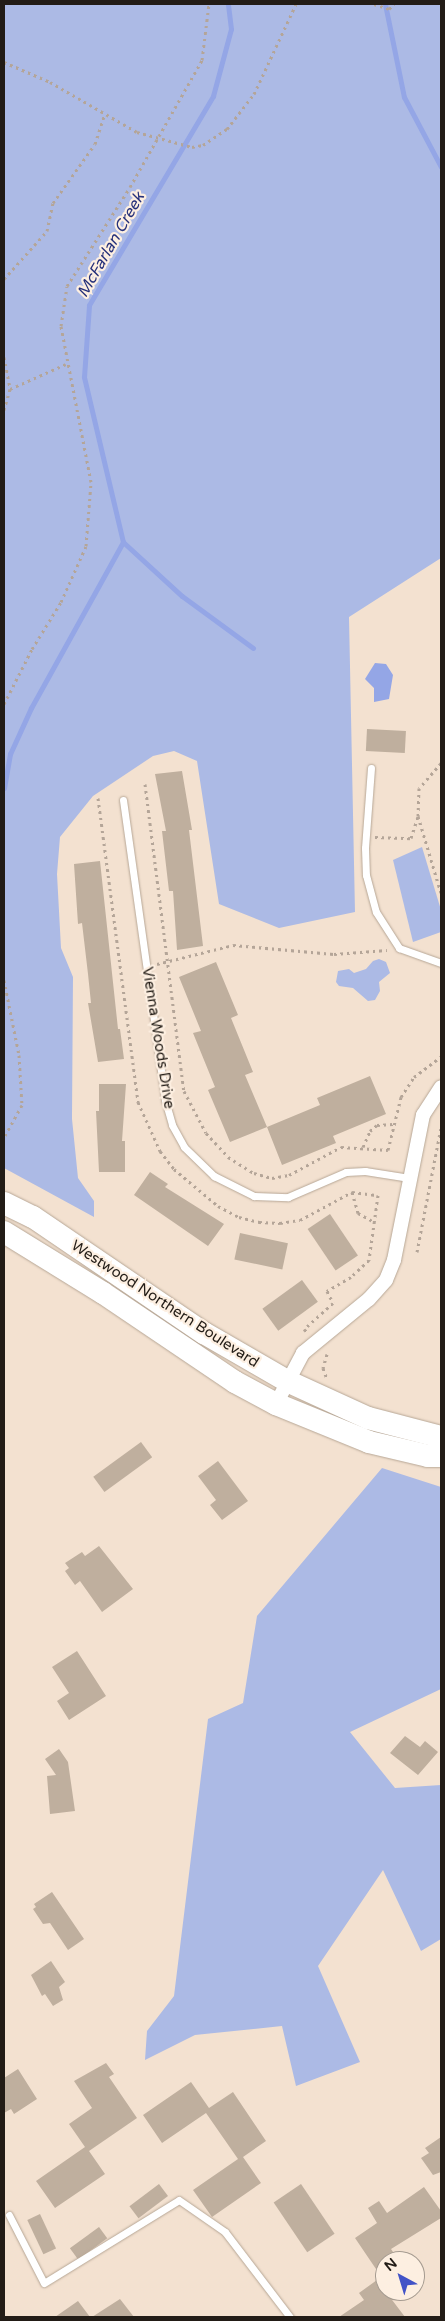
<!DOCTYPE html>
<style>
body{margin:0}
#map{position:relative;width:445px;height:2321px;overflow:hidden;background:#f3e1d0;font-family:"Varela Round",sans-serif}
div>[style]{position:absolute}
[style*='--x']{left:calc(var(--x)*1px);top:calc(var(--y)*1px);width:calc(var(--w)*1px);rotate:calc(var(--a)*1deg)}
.green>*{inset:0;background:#acbae5}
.water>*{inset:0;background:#94a6e6}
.stream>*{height:5px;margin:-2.5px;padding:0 2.5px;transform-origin:2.5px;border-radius:2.5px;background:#94a6e6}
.building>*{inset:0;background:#bfaf9e;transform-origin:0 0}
.path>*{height:3px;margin-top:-1.5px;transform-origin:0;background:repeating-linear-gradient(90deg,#b4a598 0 2.5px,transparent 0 6.5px)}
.roads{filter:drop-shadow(0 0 1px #b7a796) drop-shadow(0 0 1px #b7a796)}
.service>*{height:7px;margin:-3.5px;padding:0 3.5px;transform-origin:3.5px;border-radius:3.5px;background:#fff}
.minor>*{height:14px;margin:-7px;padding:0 7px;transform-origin:7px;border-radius:7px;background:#fff}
.primary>*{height:22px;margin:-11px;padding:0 11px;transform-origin:11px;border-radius:11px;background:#fff}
span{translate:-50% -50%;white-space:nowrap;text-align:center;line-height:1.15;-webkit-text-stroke:4.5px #fdefe1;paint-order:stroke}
.street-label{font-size:15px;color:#221c16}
.water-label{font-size:16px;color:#25307a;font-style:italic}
.frame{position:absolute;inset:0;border:5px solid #221c16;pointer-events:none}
.north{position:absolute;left:375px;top:2251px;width:50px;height:50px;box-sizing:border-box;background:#fdefe1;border:1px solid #a59b90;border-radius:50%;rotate:321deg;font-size:14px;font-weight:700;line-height:20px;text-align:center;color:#221c16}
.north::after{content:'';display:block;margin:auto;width:18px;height:22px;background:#4253c7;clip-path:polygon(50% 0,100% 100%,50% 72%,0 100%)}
</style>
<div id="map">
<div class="green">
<div style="clip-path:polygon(4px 4px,441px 4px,441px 558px,349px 617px,355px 912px,279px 928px,219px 904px,197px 761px,174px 751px,153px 756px,93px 796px,60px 837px,57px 874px,61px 948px,73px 977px,72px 1119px,78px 1178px,94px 1201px,94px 1217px,4px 1168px)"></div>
<div style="clip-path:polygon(422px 847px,441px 910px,441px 932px,413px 942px,393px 860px)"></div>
<div style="clip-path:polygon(379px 959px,386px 962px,390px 973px,379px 982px,380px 991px,375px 1000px,368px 1001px,353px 988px,339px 986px,336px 982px,338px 971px,349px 969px,354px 973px,366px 969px,373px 961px)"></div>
<div style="clip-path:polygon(382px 1468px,441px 1487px,441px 1689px,350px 1732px,395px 1788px,441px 1785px,441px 1939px,421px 1951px,383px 1870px,318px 1966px,360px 2062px,296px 2086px,282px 2026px,195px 2035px,145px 2060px,147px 2031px,174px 1996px,208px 1719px,243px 1703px,257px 1616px)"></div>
</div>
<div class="water">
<div style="clip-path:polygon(375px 663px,386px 664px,393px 675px,389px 699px,374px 702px,374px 688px,365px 679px)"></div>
</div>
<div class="stream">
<div style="--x:385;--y:4;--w:95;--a:78.5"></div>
<div style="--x:404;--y:97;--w:79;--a:62.1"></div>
<div style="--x:123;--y:542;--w:170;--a:-103.3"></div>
<div style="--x:84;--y:377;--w:72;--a:-86"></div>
<div style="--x:89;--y:305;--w:243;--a:-59.3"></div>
<div style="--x:213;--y:96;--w:69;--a:-75"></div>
<div style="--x:231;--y:29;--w:25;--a:-97"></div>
<div style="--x:123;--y:542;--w:80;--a:42.5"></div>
<div style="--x:182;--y:596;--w:88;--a:36.2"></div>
<div style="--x:4;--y:788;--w:35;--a:-80"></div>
<div style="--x:10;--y:754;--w:51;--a:-65.5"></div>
<div style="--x:31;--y:708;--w:190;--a:-61"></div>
</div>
<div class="building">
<div style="left:367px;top:729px;width:39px;height:22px;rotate:3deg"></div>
<div style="clip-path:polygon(182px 771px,192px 830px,189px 830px,203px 946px,177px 950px,173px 891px,169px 891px,162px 831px,166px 831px,155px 774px)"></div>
<div style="clip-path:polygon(100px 861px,118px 1029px,120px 1029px,124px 1059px,98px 1062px,88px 1003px,91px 1003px,88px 974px,82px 923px,78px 924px,74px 864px)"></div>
<div style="clip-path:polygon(216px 962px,238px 1015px,231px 1018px,253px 1072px,245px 1075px,267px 1127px,230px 1142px,208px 1090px,215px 1087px,193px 1033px,201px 1031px,179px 977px)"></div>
<div style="clip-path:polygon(370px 1076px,386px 1114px,333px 1136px,336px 1143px,282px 1165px,267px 1127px,320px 1105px,317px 1098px)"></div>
<div style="clip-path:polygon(99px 1084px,126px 1084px,122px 1141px,125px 1141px,125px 1172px,99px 1172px,96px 1111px,99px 1111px)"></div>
<div style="clip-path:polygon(150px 1172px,168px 1184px,165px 1187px,224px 1224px,208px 1246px,134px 1195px)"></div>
<div style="left:330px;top:1214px;width:50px;height:27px;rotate:56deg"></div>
<div style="left:240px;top:1233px;width:49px;height:27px;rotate:12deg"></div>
<div style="left:302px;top:1280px;width:27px;height:49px;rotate:54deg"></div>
<div style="left:141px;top:1442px;width:19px;height:59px;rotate:54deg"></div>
<div style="clip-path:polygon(218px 1461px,248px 1501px,222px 1520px,210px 1505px,216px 1500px,198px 1476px)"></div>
<div style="clip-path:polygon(99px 1546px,133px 1589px,102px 1612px,80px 1581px,75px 1585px,65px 1571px,69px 1568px,65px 1563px,82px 1552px,85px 1556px)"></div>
<div style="clip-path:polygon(77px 1651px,106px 1696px,69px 1720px,57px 1701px,69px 1693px,52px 1667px)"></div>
<div style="clip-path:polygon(405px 1736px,420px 1747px,425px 1741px,438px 1752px,418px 1775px,390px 1753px)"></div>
<div style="clip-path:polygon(59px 1749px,68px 1762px,75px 1811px,50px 1814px,47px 1776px,56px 1775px,45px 1759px)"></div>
<div style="clip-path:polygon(52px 1892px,84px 1939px,68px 1950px,50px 1923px,43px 1924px,33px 1909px,36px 1907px,34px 1904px)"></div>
<div style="clip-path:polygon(51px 1961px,65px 1982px,59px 1987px,63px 2000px,53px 2006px,45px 1994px,42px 1996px,31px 1975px)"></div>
<div style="clip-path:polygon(106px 2063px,114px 2074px,109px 2077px,137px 2118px,89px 2151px,105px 2174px,55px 2208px,36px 2181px,85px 2147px,69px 2124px,92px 2108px,74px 2081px)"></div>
<div style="clip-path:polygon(18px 2069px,37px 2099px,14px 2114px,11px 2109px,4px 2113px,4px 2078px)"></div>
<div style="clip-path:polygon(191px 2082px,209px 2108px,233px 2092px,266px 2141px,243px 2157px,261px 2183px,212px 2217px,193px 2190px,238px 2159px,206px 2113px,162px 2143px,143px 2115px)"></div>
<div style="clip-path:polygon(441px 2137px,441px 2172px,433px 2175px,421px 2158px,429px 2153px,425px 2148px)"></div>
<div style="left:159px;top:2184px;width:15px;height:37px;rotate:53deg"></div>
<div style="left:301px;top:2184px;width:60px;height:33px;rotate:56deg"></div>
<div style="clip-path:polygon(424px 2187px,441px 2211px,441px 2218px,391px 2249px,395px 2255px,376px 2269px,355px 2238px,377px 2223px,368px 2208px,379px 2201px,387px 2213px)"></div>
<div style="left:40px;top:2214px;width:38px;height:14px;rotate:65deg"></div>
<div style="left:99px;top:2227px;width:14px;height:36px;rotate:54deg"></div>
<div style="clip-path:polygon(377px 2280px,405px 2317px,339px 2317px,364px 2300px,359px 2293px)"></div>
<div style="clip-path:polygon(120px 2299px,134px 2317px,92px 2317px)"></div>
<div style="clip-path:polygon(78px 2301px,90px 2317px,55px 2317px)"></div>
</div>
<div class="path">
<div style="--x:374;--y:4;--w:16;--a:18"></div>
<div style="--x:389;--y:9;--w:7;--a:-45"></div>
<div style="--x:4;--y:62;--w:50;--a:23.5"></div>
<div style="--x:50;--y:82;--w:100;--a:29.9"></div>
<div style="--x:137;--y:132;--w:57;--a:15.3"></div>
<div style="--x:192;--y:147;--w:11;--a:-10"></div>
<div style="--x:203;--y:145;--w:29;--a:-34"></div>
<div style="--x:227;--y:129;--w:44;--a:-52.4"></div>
<div style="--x:254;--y:94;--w:99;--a:-65"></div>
<div style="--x:4;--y:279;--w:64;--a:-48.1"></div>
<div style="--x:47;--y:231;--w:29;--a:-78"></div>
<div style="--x:53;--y:203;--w:72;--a:-54.6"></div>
<div style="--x:95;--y:144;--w:32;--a:-72"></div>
<div style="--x:4;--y:357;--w:33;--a:79"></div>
<div style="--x:10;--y:389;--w:22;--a:106"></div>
<div style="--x:10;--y:389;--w:61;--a:-24.1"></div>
<div style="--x:4;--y:704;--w:62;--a:-63"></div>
<div style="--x:32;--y:649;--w:55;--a:-58.3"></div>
<div style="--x:61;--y:602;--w:61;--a:-65.9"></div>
<div style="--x:86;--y:546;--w:64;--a:-85.5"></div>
<div style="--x:91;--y:482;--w:159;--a:-100.9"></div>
<div style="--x:61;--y:326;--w:40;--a:-81.5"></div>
<div style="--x:67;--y:286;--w:117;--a:-57.5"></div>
<div style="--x:130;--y:187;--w:146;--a:-60.4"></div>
<div style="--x:202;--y:60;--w:56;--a:-82.9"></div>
<div style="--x:441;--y:763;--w:33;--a:131"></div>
<div style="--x:419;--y:788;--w:28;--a:92"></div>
<div style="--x:418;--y:816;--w:80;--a:73.4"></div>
<div style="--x:145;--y:784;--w:309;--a:82.8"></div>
<div style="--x:184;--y:1091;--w:47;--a:62.4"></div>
<div style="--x:206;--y:1133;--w:33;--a:47"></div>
<div style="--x:228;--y:1157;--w:31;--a:32"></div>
<div style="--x:254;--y:1173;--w:19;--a:16"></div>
<div style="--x:272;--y:1178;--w:17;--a:-10"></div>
<div style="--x:289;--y:1175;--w:59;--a:-28.3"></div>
<div style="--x:341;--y:1147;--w:47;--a:3.7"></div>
<div style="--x:388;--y:1150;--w:55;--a:-76.2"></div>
<div style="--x:401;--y:1097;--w:24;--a:-57"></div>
<div style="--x:414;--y:1077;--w:34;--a:-37"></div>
<div style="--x:98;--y:798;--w:307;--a:82.5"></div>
<div style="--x:138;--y:1102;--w:54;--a:65.8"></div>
<div style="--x:160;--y:1151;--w:23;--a:52"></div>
<div style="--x:174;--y:1169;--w:57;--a:40.1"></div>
<div style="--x:218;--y:1206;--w:24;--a:28"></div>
<div style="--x:239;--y:1217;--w:21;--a:14"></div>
<div style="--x:259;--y:1222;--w:21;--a:3"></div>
<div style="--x:280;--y:1223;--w:20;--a:-9"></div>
<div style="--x:300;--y:1220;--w:59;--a:-28.3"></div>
<div style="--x:352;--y:1192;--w:26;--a:7"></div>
<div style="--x:378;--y:1195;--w:66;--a:97.9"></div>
<div style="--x:369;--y:1260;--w:25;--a:137"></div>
<div style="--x:351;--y:1277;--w:28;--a:150"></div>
<div style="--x:327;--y:1291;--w:13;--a:63"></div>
<div style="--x:333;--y:1303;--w:39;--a:138"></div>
<div style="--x:304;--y:1329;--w:4;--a:45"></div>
<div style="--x:375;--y:837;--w:36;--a:2"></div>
<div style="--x:411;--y:838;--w:22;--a:-72"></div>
<div style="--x:157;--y:964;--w:78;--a:-14"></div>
<div style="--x:233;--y:945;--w:101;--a:5.1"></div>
<div style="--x:334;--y:954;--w:53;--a:-4.3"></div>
<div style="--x:4;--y:980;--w:76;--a:78.7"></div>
<div style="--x:19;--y:1055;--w:50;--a:86.6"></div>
<div style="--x:22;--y:1105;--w:37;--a:119"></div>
<div style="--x:363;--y:1147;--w:17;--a:-66"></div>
<div style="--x:370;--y:1131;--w:9;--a:-41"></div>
<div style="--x:377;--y:1125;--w:16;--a:-4"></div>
<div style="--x:352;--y:1192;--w:22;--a:74"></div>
<div style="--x:358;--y:1213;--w:18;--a:29"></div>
<div style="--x:417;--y:1252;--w:127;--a:-79.1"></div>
<div style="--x:327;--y:1354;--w:15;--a:106"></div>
<div style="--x:323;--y:1368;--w:12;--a:70"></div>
</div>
<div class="roads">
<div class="service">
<div style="--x:371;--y:768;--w:80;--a:94.3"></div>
<div style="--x:365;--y:848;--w:27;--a:88"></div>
<div style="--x:366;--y:875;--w:38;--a:75"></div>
<div style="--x:376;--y:912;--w:43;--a:57.4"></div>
<div style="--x:399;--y:948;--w:45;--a:19.7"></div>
<div style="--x:123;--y:800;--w:303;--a:82"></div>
<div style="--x:165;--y:1100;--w:26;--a:74"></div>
<div style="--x:172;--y:1125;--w:25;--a:61"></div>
<div style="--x:184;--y:1147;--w:42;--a:44"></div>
<div style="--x:214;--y:1176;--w:45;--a:26.6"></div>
<div style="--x:254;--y:1196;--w:34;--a:2"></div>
<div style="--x:288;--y:1197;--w:63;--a:-23.3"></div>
<div style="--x:346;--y:1172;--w:19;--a:-3"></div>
<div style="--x:365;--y:1171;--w:45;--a:9"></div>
<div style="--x:9;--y:2215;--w:76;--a:62.8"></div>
<div style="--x:44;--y:2283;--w:158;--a:-31.6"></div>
<div style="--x:179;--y:2200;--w:56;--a:34.8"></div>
<div style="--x:225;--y:2232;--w:107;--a:52.6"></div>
</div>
<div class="minor">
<div style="--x:276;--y:1404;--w:58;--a:-62.1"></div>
<div style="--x:303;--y:1353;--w:85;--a:-39.3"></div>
<div style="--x:369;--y:1299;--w:25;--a:-48"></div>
<div style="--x:386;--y:1280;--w:22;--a:-68"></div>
<div style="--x:394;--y:1260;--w:148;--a:-78.7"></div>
<div style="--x:423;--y:1115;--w:33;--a:-57"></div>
</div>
<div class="primary">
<div style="--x:4;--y:1203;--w:32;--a:26"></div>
<div style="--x:33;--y:1217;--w:207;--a:34.2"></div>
<div style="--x:204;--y:1333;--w:96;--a:30"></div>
<div style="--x:287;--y:1381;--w:89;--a:24.6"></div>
<div style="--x:368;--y:1418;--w:75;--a:14.6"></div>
<div style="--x:4;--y:1232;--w:116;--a:31.6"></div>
<div style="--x:103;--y:1293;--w:159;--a:34"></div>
<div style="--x:235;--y:1382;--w:47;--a:28.2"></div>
<div style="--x:276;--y:1404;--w:100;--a:22.2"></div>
<div style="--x:369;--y:1442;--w:61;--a:13.3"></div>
<div style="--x:428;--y:1456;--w:13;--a:0"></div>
</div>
</div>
<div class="street-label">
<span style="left:158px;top:1038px;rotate:81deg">Vienna Woods Drive</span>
<span style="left:165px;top:1304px;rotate:33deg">Westwood Northern Boulevard</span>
</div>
<div class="water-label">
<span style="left:111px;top:245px;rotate:-60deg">McFarlan Creek</span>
</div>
<div class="frame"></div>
<div class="north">N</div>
</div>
